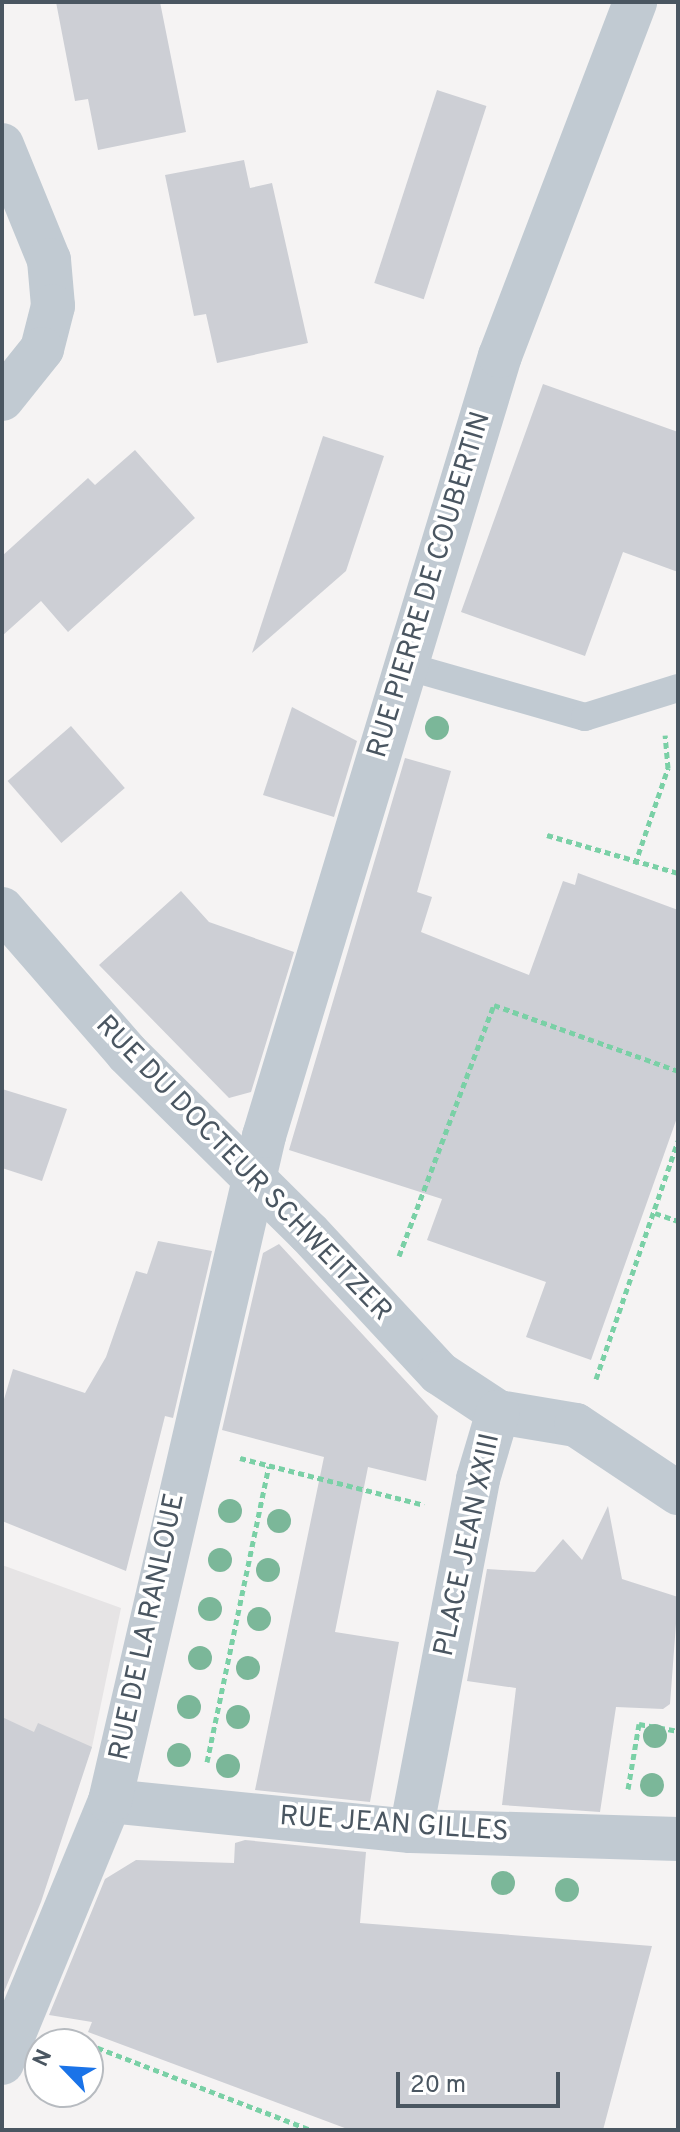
<!DOCTYPE html>
<style>
body{margin:0}
#map{position:relative;width:680px;height:2132px;overflow:hidden;background:#f5f3f3;font-family:Overpass,sans-serif}
div>[style]{position:absolute}
[style*='--x']{left:calc(var(--x)*1px);top:calc(var(--y)*1px);width:calc(var(--w)*1px);rotate:calc(var(--a)*1deg)}
.education>*{inset:0;background:#e6e4e5}
.building>*{inset:0;background:#cdcfd5;transform-origin:0 0}
.path>*{height:5px;margin-top:-2.5px;transform-origin:0;background:repeating-linear-gradient(90deg,#7ad0a6 0 6px,transparent 0 10px)}
.service>*{height:28px;margin:-14px;padding:0 14px;transform-origin:14px;border-radius:14px;background:#c1cad2}
.minor>*{height:44px;margin:-22px;padding:0 22px;transform-origin:22px;border-radius:22px;background:#c1cad2}
.trees>*{width:24px;height:24px;margin:-12px;border-radius:50%;background:#7bb799}
span{translate:-50% -50%;white-space:nowrap;text-align:center;line-height:1.15;-webkit-text-stroke:7px #fff;paint-order:stroke}
.street-label{font-size:28px;color:#4a5661}
.frame{position:absolute;inset:0;border:4px solid #4a5661;pointer-events:none}
.north{position:absolute;left:24px;top:2028px;width:80px;height:80px;box-sizing:border-box;background:#fff;border:2px solid #b7bbc0;border-radius:50%;rotate:295deg;font-size:22px;font-weight:700;line-height:32px;text-align:center;color:#4a5661}
.north::after{content:'';display:block;margin:auto;width:28px;height:36px;background:#1a73e8;clip-path:polygon(50% 0,100% 100%,50% 72%,0 100%)}
.scale{position:absolute;left:396px;top:2072px;width:164px;height:36px;box-sizing:border-box;border:4px solid #4a5661;border-top:0;padding-left:10px;font-size:24px;line-height:28px;white-space:nowrap;color:#4a5661;-webkit-text-stroke:6px #fff;paint-order:stroke}
</style>
<div id="map">
<div class="education">
<div style="clip-path:polygon(2px 1565px,121px 1608px,92px 1747px,2px 1980px)"></div>
</div>
<div class="building">
<div style="clip-path:polygon(56px 2px,160px 2px,186px 132px,98px 150px,88px 99px,75px 101px)"></div>
<div style="left:437px;top:90px;width:52px;height:203px;rotate:18deg"></div>
<div style="clip-path:polygon(244px 160px,250px 188px,272px 183px,308px 343px,217px 363px,206px 314px,194px 316px,165px 175px)"></div>
<div style="clip-path:polygon(543px 384px,678px 432px,678px 572px,623px 552px,585px 656px,461px 612px)"></div>
<div style="clip-path:polygon(323px 436px,384px 456px,346px 571px,252px 653px)"></div>
<div style="clip-path:polygon(135px 450px,195px 518px,68px 632px,41px 601px,2px 636px,2px 556px,88px 478px,95px 485px)"></div>
<div style="clip-path:polygon(292px 707px,357px 741px,334px 817px,263px 795px)"></div>
<div style="left:71px;top:726px;width:82px;height:84px;rotate:49deg"></div>
<div style="clip-path:polygon(405px 758px,451px 771px,417px 892px,432px 897px,421px 932px,529px 975px,563px 881px,575px 885px,578px 873px,678px 910px,678px 1115px,591px 1360px,526px 1337px,546px 1282px,427px 1240px,442px 1199px,289px 1150px)"></div>
<div style="clip-path:polygon(181px 891px,209px 922px,294px 952px,251px 1092px,229px 1098px,99px 965px)"></div>
<div style="clip-path:polygon(2px 1089px,67px 1109px,42px 1181px,2px 1168px)"></div>
<div style="clip-path:polygon(158px 1241px,212px 1251px,173px 1418px,165px 1416px,126px 1571px,2px 1521px,2px 1406px,13px 1369px,85px 1393px,106px 1357px,136px 1271px,147px 1274px)"></div>
<div style="clip-path:polygon(279px 1244px,438px 1416px,426px 1481px,368px 1467px,335px 1632px,399px 1642px,370px 1802px,255px 1790px,324px 1457px,222px 1430px,263px 1253px)"></div>
<div style="clip-path:polygon(608px 1506px,622px 1579px,678px 1597px,670px 1704px,663px 1709px,616px 1707px,600px 1812px,502px 1805px,516px 1688px,467px 1681px,487px 1569px,535px 1572px,563px 1539px,582px 1560px)"></div>
<div style="clip-path:polygon(2px 1717px,34px 1732px,38px 1723px,92px 1747px,41px 1902px,2px 1997px)"></div>
<div style="clip-path:polygon(245px 1840px,366px 1852px,360px 1923px,652px 1946px,603px 2130px,350px 2130px,88px 2032px,92px 2022px,49px 2015px,105px 1879px,136px 1860px,234px 1863px,235px 1843px)"></div>
</div>
<div class="path">
<div style="--x:547;--y:835;--w:136;--a:16.2"></div>
<div style="--x:635;--y:864;--w:102;--a:-71"></div>
<div style="--x:668;--y:768;--w:33;--a:-95"></div>
<div style="--x:655;--y:1213;--w:24;--a:19"></div>
<div style="--x:399;--y:1256;--w:268;--a:-69.3"></div>
<div style="--x:494;--y:1005;--w:195;--a:19.7"></div>
<div style="--x:596;--y:1379;--w:252;--a:-71"></div>
<div style="--x:240;--y:1458;--w:190;--a:14.3"></div>
<div style="--x:207;--y:1762;--w:302;--a:-78.2"></div>
<div style="--x:628;--y:1789;--w:66;--a:-80.4"></div>
<div style="--x:639;--y:1724;--w:40;--a:10"></div>
<div style="--x:66;--y:2036;--w:22;--a:21"></div>
<div style="--x:88;--y:2044;--w:239;--a:21.1"></div>
</div>
<div class="service">
<div style="--x:406;--y:666;--w:186;--a:15.9"></div>
<div style="--x:585;--y:717;--w:97;--a:-17.3"></div>
</div>
<div class="minor">
<div style="--x:2;--y:145;--w:124;--a:67.8"></div>
<div style="--x:49;--y:260;--w:46;--a:85"></div>
<div style="--x:53;--y:306;--w:44;--a:104.3"></div>
<div style="--x:42;--y:349;--w:64;--a:128.7"></div>
<div style="--x:2;--y:909;--w:191;--a:49"></div>
<div style="--x:127;--y:1053;--w:256;--a:44.7"></div>
<div style="--x:309;--y:1233;--w:191;--a:47.1"></div>
<div style="--x:439;--y:1373;--w:71;--a:33.5"></div>
<div style="--x:498;--y:1412;--w:79;--a:9.5"></div>
<div style="--x:576;--y:1425;--w:123;--a:33.7"></div>
<div style="--x:110;--y:1801;--w:302;--a:5.7"></div>
<div style="--x:411;--y:1831;--w:267;--a:1.7"></div>
<div style="--x:411;--y:1831;--w:358;--a:-79.2"></div>
<div style="--x:478;--y:1479;--w:70;--a:-73.4"></div>
<div style="--x:2;--y:2063;--w:283;--a:-67.6"></div>
<div style="--x:110;--y:1801;--w:683;--a:-76.96"></div>
<div style="--x:264;--y:1136;--w:815;--a:-73.17"></div>
<div style="--x:500;--y:356;--w:379;--a:-69.1"></div>
</div>
<div class="trees">
<div style="left:437px;top:728px"></div>
<div style="left:230px;top:1511px"></div>
<div style="left:279px;top:1521px"></div>
<div style="left:220px;top:1560px"></div>
<div style="left:268px;top:1570px"></div>
<div style="left:210px;top:1609px"></div>
<div style="left:259px;top:1619px"></div>
<div style="left:200px;top:1658px"></div>
<div style="left:248px;top:1668px"></div>
<div style="left:189px;top:1707px"></div>
<div style="left:238px;top:1717px"></div>
<div style="left:655px;top:1736px"></div>
<div style="left:179px;top:1755px"></div>
<div style="left:228px;top:1766px"></div>
<div style="left:652px;top:1785px"></div>
<div style="left:503px;top:1883px"></div>
<div style="left:567px;top:1890px"></div>
</div>
<div class="street-label">
<span style="left:430px;top:585px;rotate:-73deg">RUE PIERRE DE COUBERTIN</span>
<span style="left:243px;top:1169px;rotate:46deg">RUE DU DOCTEUR SCHWEITZER</span>
<span style="left:468px;top:1545px;rotate:-78deg">PLACE JEAN XXIII</span>
<span style="left:148px;top:1627px;rotate:-78deg">RUE DE LA RANLOUE</span>
<span style="left:394px;top:1825px;rotate:4deg">RUE JEAN GILLES</span>
</div>
<div class="frame"></div>
<div class="north">N</div>
<div class="scale">20 m</div>
</div>
